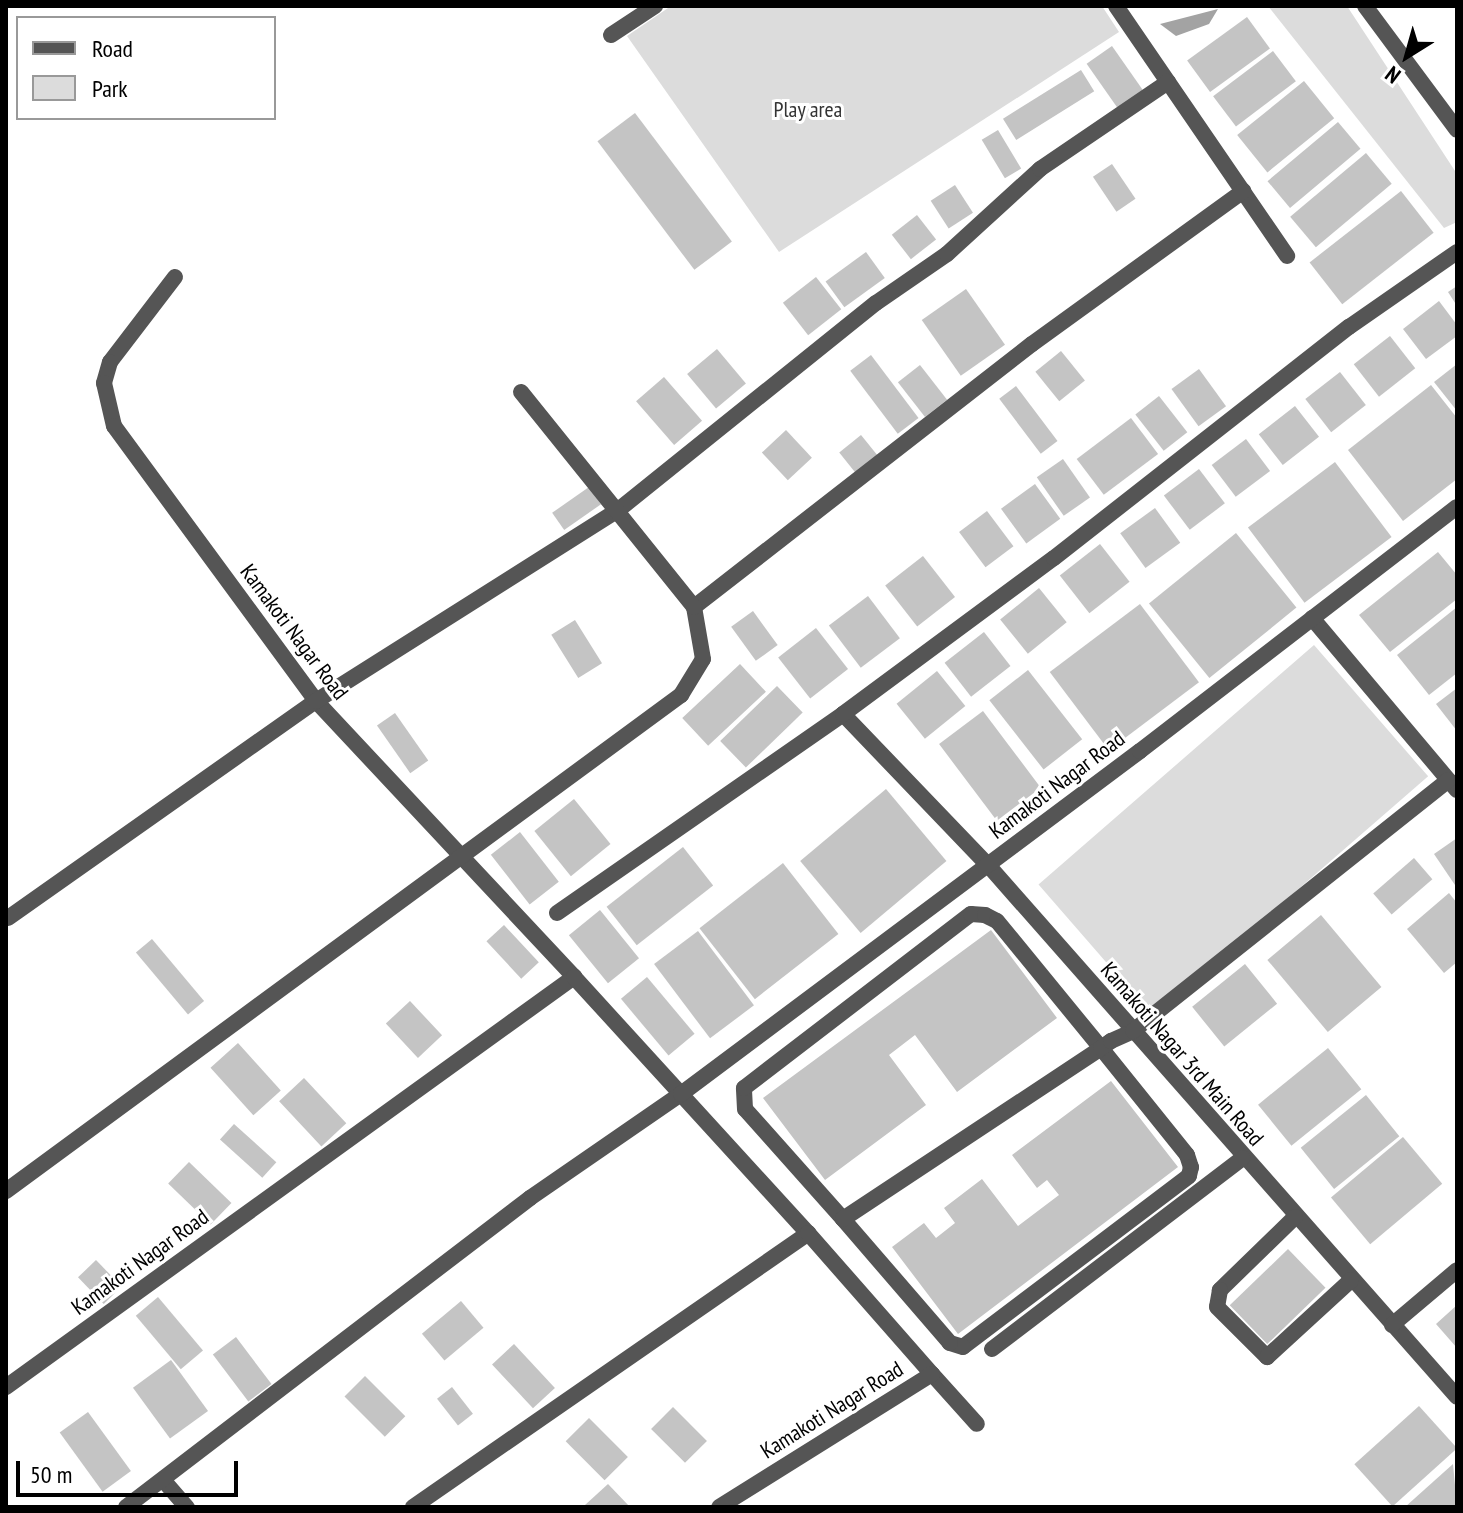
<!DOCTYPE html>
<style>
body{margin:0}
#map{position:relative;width:1463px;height:1513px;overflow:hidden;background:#fff;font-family:"PT Sans Narrow",sans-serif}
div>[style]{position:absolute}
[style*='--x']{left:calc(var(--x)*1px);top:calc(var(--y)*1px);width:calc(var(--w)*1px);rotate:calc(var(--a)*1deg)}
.green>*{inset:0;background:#dcdcdc;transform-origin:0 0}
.water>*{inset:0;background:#a3a3a3}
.building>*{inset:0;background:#c4c4c4;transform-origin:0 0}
.street>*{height:16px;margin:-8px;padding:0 8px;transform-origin:8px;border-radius:8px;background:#555}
span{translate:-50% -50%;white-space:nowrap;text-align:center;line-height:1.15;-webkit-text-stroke:6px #fff;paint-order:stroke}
.park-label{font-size:22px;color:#333}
.street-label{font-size:22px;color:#000}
.frame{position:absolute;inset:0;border:8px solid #000;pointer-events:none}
.legend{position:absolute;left:16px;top:16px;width:260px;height:104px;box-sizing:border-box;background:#fff;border:2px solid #999;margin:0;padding:10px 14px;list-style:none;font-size:24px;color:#000}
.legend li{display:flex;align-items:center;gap:16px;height:40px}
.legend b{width:40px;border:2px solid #999}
.north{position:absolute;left:1367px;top:16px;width:80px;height:80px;-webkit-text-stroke:6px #fff;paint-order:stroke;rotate:217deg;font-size:22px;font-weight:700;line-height:32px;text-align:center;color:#000}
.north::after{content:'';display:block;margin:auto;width:28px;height:36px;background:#000;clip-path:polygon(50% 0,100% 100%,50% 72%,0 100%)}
.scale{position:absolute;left:16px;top:1461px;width:222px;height:36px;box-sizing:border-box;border:4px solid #000;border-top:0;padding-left:10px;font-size:24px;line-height:28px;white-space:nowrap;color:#000;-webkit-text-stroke:6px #fff;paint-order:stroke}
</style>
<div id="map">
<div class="green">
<div style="clip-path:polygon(671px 6px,1102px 6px,1119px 32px,779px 252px,627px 36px)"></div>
<div style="clip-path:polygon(1268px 6px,1347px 6px,1457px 174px,1457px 222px,1444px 228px)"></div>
<div style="left:1314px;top:645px;width:174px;height:365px;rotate:49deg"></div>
</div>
<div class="water">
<div style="clip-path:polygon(1218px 9px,1209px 24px,1176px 36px,1160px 24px)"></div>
</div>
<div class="building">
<div style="left:1247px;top:17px;width:39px;height:74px;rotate:54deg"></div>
<div style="left:1112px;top:46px;width:54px;height:31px;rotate:55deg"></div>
<div style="left:1273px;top:51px;width:38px;height:75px;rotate:53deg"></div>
<div style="left:1081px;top:70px;width:25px;height:92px;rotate:58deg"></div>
<div style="left:1304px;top:81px;width:48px;height:86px;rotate:51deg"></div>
<div style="left:635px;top:113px;width:161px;height:47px;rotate:53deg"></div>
<div style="left:1338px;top:122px;width:35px;height:92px;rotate:50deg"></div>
<div style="left:998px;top:130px;width:45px;height:19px;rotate:59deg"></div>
<div style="left:1366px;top:153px;width:40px;height:99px;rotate:50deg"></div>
<div style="left:1112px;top:164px;width:42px;height:23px;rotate:56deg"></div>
<div style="left:955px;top:185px;width:33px;height:29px;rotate:57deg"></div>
<div style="left:1401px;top:191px;width:53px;height:116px;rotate:52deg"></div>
<div style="left:917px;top:215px;width:31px;height:32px;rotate:52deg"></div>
<div style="left:866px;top:252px;width:32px;height:50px;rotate:54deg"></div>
<div style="left:816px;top:277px;width:41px;height:42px;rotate:52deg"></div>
<div style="clip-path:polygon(1457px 286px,1457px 306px,1448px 292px)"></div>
<div style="left:966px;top:289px;width:68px;height:54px;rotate:55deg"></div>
<div style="clip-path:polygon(1439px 301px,1457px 325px,1457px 336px,1426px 359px,1403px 329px)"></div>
<div style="left:1390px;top:336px;width:41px;height:46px;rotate:52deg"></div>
<div style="left:717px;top:349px;width:45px;height:39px;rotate:50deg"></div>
<div style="left:1061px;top:351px;width:38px;height:33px;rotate:51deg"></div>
<div style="left:871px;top:355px;width:79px;height:26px;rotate:53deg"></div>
<div style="clip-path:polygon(1457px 364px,1457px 411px,1434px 382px)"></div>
<div style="left:920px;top:365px;width:44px;height:28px;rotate:52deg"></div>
<div style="left:1199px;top:369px;width:46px;height:34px;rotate:54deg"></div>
<div style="left:1340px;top:372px;width:42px;height:44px;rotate:52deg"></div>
<div style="left:664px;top:377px;width:58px;height:37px;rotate:49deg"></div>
<div style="clip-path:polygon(1431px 385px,1457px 418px,1457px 479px,1403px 521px,1348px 450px)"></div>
<div style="left:1016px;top:386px;width:69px;height:21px;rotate:53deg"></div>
<div style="left:1159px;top:396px;width:46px;height:30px;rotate:52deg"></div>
<div style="left:1295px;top:406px;width:39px;height:46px;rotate:52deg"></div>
<div style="left:1131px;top:418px;width:45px;height:68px;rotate:53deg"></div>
<div style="left:786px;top:430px;width:38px;height:33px;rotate:47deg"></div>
<div style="left:861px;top:435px;width:28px;height:28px;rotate:51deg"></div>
<div style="left:1246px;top:439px;width:40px;height:43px;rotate:53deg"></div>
<div style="left:1063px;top:459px;width:47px;height:32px;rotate:55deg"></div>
<div style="left:1335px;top:462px;width:94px;height:109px;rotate:53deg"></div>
<div style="left:1199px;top:469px;width:43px;height:44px;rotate:53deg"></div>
<div style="left:1035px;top:484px;width:43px;height:42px;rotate:54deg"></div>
<div style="left:589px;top:487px;width:21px;height:45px;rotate:55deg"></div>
<div style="left:1155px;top:508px;width:43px;height:43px;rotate:54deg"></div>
<div style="left:987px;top:511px;width:44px;height:35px;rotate:53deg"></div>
<div style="left:1236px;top:533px;width:96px;height:112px;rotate:51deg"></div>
<div style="left:1100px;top:544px;width:48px;height:51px;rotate:52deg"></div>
<div style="clip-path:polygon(1438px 552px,1457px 575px,1457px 599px,1390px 652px,1359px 615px)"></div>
<div style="left:923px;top:556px;width:52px;height:48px;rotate:52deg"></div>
<div style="left:1039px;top:588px;width:44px;height:50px;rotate:51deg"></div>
<div style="left:868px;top:596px;width:53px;height:49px;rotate:53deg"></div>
<div style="left:1140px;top:604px;width:98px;height:113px;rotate:53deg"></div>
<div style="clip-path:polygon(1457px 607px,1457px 673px,1429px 695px,1397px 655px)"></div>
<div style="left:753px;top:611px;width:42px;height:27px;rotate:54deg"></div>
<div style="left:575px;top:620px;width:51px;height:28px;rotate:58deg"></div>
<div style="left:816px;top:628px;width:52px;height:48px;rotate:52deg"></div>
<div style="left:984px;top:632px;width:43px;height:50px;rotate:52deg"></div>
<div style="left:740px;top:664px;width:38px;height:79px;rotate:47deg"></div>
<div style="left:1028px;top:670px;width:88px;height:49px;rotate:52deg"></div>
<div style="left:937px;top:671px;width:45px;height:52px;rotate:51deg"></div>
<div style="left:777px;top:686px;width:37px;height:79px;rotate:46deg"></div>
<div style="clip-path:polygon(1457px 688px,1457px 731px,1436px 704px)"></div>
<div style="left:983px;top:711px;width:96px;height:55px;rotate:53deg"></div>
<div style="left:395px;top:713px;width:58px;height:22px;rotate:55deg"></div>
<div style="left:886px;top:789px;width:94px;height:112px;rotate:50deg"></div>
<div style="left:574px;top:799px;width:58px;height:51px;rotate:51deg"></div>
<div style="left:520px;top:832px;width:63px;height:37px;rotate:52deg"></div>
<div style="clip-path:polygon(1457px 838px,1457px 888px,1434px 854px)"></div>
<div style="left:683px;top:847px;width:49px;height:97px;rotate:52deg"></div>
<div style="left:1414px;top:858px;width:28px;height:54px;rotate:49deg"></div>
<div style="left:783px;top:863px;width:90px;height:106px;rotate:52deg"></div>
<div style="clip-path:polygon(1449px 893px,1457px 903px,1457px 962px,1444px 973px,1407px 929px)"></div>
<div style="left:600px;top:910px;width:62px;height:40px;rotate:51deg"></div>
<div style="left:1321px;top:915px;width:94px;height:70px;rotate:50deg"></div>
<div style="left:504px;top:925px;width:51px;height:24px;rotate:47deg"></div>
<div style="clip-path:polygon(991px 930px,1057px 1018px,957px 1092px,915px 1035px,889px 1055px,926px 1105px,825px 1180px,763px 1098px)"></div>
<div style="left:698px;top:931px;width:93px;height:55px;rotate:53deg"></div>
<div style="left:152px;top:939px;width:81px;height:21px;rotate:50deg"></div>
<div style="left:1245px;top:964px;width:51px;height:68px;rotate:51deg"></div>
<div style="left:647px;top:977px;width:74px;height:34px;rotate:50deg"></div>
<div style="left:410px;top:1001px;width:47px;height:33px;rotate:47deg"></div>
<div style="left:238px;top:1043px;width:64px;height:37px;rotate:48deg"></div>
<div style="left:1328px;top:1048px;width:53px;height:90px;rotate:51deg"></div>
<div style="left:304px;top:1078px;width:62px;height:34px;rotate:47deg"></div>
<div style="clip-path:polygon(1111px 1081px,1178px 1167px,958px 1334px,892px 1247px,924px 1223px,936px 1238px,955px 1223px,944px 1208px,982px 1179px,1018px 1226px,1059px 1195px,1047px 1180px,1037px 1188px,1012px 1155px)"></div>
<div style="left:1366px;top:1095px;width:53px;height:84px;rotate:51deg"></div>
<div style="left:234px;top:1124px;width:57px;height:21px;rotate:42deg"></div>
<div style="left:1403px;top:1137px;width:61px;height:94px;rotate:50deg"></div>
<div style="left:189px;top:1162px;width:59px;height:30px;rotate:44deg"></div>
<div style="left:1288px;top:1249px;width:54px;height:81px;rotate:46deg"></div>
<div style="left:96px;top:1260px;width:37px;height:25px;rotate:46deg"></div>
<div style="left:158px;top:1297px;width:70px;height:29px;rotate:50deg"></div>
<div style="left:461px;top:1301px;width:35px;height:51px;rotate:50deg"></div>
<div style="clip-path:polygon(1457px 1305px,1457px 1348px,1436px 1324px)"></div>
<div style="left:236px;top:1337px;width:59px;height:29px;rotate:53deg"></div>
<div style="left:514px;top:1344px;width:60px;height:30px;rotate:47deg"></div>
<div style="left:171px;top:1360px;width:63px;height:47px;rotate:54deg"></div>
<div style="left:365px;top:1376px;width:57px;height:29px;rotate:45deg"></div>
<div style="left:452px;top:1387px;width:34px;height:19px;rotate:52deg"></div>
<div style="left:1419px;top:1406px;width:57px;height:87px;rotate:48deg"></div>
<div style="left:673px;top:1407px;width:48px;height:31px;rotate:45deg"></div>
<div style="left:88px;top:1412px;width:73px;height:35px;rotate:54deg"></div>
<div style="left:589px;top:1418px;width:55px;height:33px;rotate:45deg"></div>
<div style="clip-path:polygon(1453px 1464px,1457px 1506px,1405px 1507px)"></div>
<div style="clip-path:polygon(608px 1484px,630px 1507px,585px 1505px)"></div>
</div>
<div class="street">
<div style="--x:1116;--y:6;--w:303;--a:55.6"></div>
<div style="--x:1365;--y:6;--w:154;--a:53.4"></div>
<div style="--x:611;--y:35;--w:53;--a:-33.4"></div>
<div style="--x:175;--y:277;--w:107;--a:127.4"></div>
<div style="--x:110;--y:362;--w:22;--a:106"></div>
<div style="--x:104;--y:383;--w:44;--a:76.9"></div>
<div style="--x:114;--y:426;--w:341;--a:53.7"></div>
<div style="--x:316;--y:701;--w:378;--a:46.9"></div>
<div style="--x:694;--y:607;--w:428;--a:-37.9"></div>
<div style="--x:1032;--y:344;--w:261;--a:-35.9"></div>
<div style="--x:1312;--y:618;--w:225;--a:49.9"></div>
<div style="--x:843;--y:714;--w:209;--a:46.2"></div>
<div style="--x:988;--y:865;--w:709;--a:48.6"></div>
<div style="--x:557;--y:913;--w:348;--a:-34.8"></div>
<div style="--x:843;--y:714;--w:262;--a:-36.5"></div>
<div style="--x:1054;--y:558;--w:375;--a:-38.1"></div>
<div style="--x:1349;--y:327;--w:131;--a:-34.8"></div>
<div style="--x:8;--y:918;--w:377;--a:-35.2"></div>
<div style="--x:316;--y:701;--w:356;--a:-32.3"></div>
<div style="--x:617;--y:511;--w:332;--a:-38.8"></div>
<div style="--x:876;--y:303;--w:86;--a:-34.6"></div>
<div style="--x:947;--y:254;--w:126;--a:-42.4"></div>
<div style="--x:1040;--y:169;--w:155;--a:-34.2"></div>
<div style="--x:6;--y:1191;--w:838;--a:-36.31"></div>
<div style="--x:681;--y:695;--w:42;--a:-58.6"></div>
<div style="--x:703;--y:659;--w:53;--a:-99.8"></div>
<div style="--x:694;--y:607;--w:276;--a:-128.8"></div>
<div style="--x:1295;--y:1217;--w:105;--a:135.8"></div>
<div style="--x:1220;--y:1290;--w:17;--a:100"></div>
<div style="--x:1217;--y:1307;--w:71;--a:45"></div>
<div style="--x:1267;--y:1357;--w:114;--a:-42.5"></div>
<div style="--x:843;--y:1219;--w:147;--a:-131.7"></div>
<div style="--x:745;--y:1109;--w:21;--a:-93"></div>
<div style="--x:744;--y:1088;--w:286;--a:-37.5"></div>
<div style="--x:971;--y:914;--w:14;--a:4"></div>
<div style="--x:985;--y:915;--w:13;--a:27"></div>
<div style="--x:997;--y:921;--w:164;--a:50.7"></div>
<div style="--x:1101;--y:1048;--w:137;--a:51.2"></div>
<div style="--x:1187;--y:1155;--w:13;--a:72"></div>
<div style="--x:1191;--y:1167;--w:9;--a:103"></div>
<div style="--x:1189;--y:1176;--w:283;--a:142.9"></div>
<div style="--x:963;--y:1347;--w:14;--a:-163"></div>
<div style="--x:950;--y:1343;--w:164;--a:-130.8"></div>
<div style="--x:843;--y:1219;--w:310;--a:-33.5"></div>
<div style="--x:1101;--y:1048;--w:12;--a:-35"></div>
<div style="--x:1111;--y:1041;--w:24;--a:-24"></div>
<div style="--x:1133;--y:1031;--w:403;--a:-38.5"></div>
<div style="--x:1392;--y:1325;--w:85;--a:-40.2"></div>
<div style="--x:992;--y:1349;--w:315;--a:-37.3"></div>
<div style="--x:932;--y:1374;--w:67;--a:48"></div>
<div style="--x:6;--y:1387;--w:701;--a:-35.82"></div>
<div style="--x:574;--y:977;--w:347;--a:47.6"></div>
<div style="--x:164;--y:1481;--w:35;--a:49"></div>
<div style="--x:126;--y:1507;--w:509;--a:-37.41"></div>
<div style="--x:530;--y:1198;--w:183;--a:-34.6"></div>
<div style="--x:681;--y:1094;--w:573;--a:-36.77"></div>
<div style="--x:1140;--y:751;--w:400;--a:-37.6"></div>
<div style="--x:413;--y:1507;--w:481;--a:-34.7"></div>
<div style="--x:808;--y:1233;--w:188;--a:48.7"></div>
<div style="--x:932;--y:1374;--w:251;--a:148"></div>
</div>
<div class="park-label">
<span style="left:808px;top:110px">Play area</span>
</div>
<div class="street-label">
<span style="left:294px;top:632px;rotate:53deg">Kamakoti Nagar Road</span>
<span style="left:1057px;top:785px;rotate:-37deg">Kamakoti Nagar Road</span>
<span style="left:1182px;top:1054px;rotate:49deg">Kamakoti Nagar 3rd Main Road</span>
<span style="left:140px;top:1262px;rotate:-36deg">Kamakoti Nagar Road</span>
<span style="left:832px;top:1410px;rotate:-32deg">Kamakoti Nagar Road</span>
</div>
<div class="frame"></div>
<ul class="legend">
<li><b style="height:10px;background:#555"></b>Road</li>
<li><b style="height:22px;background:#dcdcdc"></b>Park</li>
</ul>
<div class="north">N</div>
<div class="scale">50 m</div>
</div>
